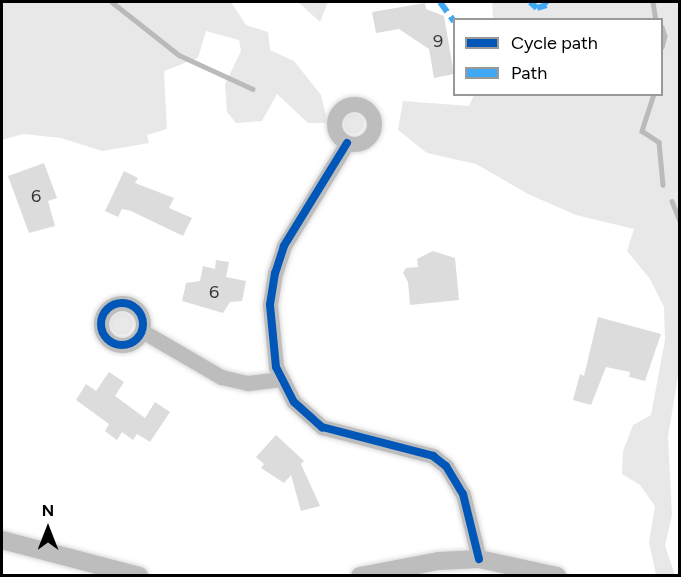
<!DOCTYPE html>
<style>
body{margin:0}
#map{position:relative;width:681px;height:577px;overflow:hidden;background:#fff;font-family:Figtree,sans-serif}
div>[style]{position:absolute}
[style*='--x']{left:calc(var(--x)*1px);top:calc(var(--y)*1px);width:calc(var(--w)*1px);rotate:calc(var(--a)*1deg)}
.green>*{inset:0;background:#e8e8e8}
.round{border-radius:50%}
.stream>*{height:4.5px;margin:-2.25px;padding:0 2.25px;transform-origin:2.25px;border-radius:2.25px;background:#bababa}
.building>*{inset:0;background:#dcdcdc}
.roads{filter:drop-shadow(0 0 2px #dbdbdb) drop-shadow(0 0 2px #dbdbdb)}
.minor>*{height:15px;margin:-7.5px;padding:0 7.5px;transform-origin:7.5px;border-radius:7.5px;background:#bdbdbd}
.minor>.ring{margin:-7.5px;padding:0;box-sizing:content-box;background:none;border:15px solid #bdbdbd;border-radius:50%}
.major>*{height:18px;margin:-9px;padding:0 9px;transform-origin:9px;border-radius:9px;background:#bdbdbd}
.quiet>*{height:6px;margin-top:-3px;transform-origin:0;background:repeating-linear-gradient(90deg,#3fa9f5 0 12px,transparent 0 18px)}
.cycleway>*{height:8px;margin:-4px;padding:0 4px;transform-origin:4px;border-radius:4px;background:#0057b8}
.cycleway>.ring{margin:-4px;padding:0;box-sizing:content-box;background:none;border:8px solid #0057b8;border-radius:50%}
span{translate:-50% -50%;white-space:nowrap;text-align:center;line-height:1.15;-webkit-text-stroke:4.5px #fff;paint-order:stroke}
.number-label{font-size:18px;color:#373737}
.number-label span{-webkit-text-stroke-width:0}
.frame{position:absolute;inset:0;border:3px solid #000;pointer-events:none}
.legend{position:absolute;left:453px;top:18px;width:210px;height:78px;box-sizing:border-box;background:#fff;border:2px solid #999;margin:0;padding:8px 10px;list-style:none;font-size:18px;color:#000}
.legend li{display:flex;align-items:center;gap:12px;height:30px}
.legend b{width:30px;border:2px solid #999}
.north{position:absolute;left:18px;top:499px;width:60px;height:60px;-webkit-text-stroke:4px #fff;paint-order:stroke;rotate:0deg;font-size:16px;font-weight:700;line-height:24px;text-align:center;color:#000}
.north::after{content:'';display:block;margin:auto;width:21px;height:27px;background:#000;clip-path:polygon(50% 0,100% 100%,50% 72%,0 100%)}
</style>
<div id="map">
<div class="green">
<div style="clip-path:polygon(2px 2px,231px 2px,246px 25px,268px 32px,270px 50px,294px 61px,321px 95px,328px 123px,308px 123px,277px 94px,262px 121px,236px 123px,227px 112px,225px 84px,241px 51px,239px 40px,206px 31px,198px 58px,164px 71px,167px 129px,147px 135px,149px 143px,102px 151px,61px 138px,23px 134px,2px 140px)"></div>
<div style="clip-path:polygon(298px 2px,328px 2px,320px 22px)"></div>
<div style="clip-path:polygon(492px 2px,679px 2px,680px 364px,668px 437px,672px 515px,665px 546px,675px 575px,656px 575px,649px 542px,655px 506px,640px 485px,622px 474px,623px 451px,633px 425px,651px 415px,665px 340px,664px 307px,650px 279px,627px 251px,634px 229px,576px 215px,528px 194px,476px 164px,427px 153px,398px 130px,403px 101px,469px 106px,474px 95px,662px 94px,662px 20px,493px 19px)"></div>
<div class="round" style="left:344px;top:114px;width:20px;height:20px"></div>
<div class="round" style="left:111px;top:313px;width:22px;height:22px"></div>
</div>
<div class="stream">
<div style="--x:112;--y:2;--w:85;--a:38.3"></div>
<div style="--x:179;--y:55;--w:81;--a:24.7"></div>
<div style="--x:653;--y:2;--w:18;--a:81"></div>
<div style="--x:662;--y:27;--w:9;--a:72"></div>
<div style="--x:665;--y:36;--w:11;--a:105"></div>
<div style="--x:654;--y:94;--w:39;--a:108"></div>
<div style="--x:642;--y:131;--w:20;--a:33"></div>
<div style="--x:659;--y:142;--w:43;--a:84.7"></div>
<div style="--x:672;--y:201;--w:22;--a:68"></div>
</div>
<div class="building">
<div style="clip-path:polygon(425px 3px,426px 9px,444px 16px,454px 74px,434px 78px,429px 49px,399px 29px,376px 33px,372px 12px)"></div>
<div style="clip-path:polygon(44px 163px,57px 198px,48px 201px,55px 226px,29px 233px,8px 176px)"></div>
<div style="clip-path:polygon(124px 171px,138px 178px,135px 183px,174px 198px,169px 208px,192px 218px,183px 236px,131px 211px,122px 209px,118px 217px,105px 211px)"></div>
<div style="clip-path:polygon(433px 251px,455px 258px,459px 300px,410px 305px,408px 282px,403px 273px,406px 268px,418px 267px,417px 259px)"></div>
<div style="clip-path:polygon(216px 260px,229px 262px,226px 277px,246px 281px,242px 301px,230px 302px,223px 313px,182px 301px,186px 283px,200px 281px,203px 266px,215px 269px)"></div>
<div style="clip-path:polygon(598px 317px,661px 334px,645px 381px,629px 377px,630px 372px,606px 367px,591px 405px,573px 400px,580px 374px,584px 376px)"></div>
<div style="clip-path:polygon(109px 372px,124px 382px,115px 396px,145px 418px,155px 402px,170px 412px,150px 442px,137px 434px,133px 440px,122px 432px,117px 440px,105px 431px,109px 424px,76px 400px,86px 384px,96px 391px)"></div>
<div style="clip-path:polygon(276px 435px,304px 461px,301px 464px,320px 506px,301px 511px,291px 475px,284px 483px,261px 468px,264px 464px,256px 457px)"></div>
</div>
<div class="roads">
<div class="minor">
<div class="ring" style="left:334px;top:104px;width:25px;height:25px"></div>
<div style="--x:347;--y:143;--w:121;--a:121.5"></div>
<div style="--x:284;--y:246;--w:28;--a:108"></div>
<div style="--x:275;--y:273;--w:32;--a:99"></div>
<div style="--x:270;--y:305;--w:62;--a:84.5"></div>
<div style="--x:276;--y:367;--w:39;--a:63"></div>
<div style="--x:294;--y:402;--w:38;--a:42"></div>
<div style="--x:322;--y:427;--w:115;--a:14.6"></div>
<div style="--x:433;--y:456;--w:16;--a:38"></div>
<div style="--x:446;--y:466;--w:33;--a:59"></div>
<div style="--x:463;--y:494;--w:67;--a:76.2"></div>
<div class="ring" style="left:101px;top:303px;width:27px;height:27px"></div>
<div style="--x:142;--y:331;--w:91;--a:30.2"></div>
<div style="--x:221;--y:377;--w:28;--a:13"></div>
<div style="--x:248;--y:383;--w:33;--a:-7"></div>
</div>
<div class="major">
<div style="--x:2;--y:540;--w:142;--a:14.7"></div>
<div style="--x:360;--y:576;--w:80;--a:-10.8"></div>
<div style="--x:439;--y:561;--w:40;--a:-2.9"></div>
<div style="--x:479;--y:559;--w:80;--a:12.3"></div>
</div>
</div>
<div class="quiet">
<div style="--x:440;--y:2;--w:24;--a:54"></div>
<div style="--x:530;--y:2;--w:9;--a:41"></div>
<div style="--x:537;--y:8;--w:10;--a:-17"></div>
<div style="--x:547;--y:5;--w:4;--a:-124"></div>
</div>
<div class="cycleway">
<div style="--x:347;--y:143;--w:121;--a:121.5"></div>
<div style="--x:284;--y:246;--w:28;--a:108"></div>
<div style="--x:275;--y:273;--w:32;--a:99"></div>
<div style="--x:270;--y:305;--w:62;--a:84.5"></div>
<div style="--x:276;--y:367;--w:39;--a:63"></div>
<div style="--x:294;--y:402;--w:38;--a:42"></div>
<div style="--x:322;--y:427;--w:115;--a:14.6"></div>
<div style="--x:433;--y:456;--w:16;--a:38"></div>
<div style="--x:446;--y:466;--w:33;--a:59"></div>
<div style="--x:463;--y:494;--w:67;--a:76.2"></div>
<div class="ring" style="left:101px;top:303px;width:34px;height:34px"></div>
</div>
<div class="number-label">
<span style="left:438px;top:41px">9</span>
<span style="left:36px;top:196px">6</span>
<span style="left:214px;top:292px">6</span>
</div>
<div class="frame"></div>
<ul class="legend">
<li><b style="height:8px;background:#0057b8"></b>Cycle path</li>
<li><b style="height:8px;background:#3fa9f5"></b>Path</li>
</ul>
<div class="north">N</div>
</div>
